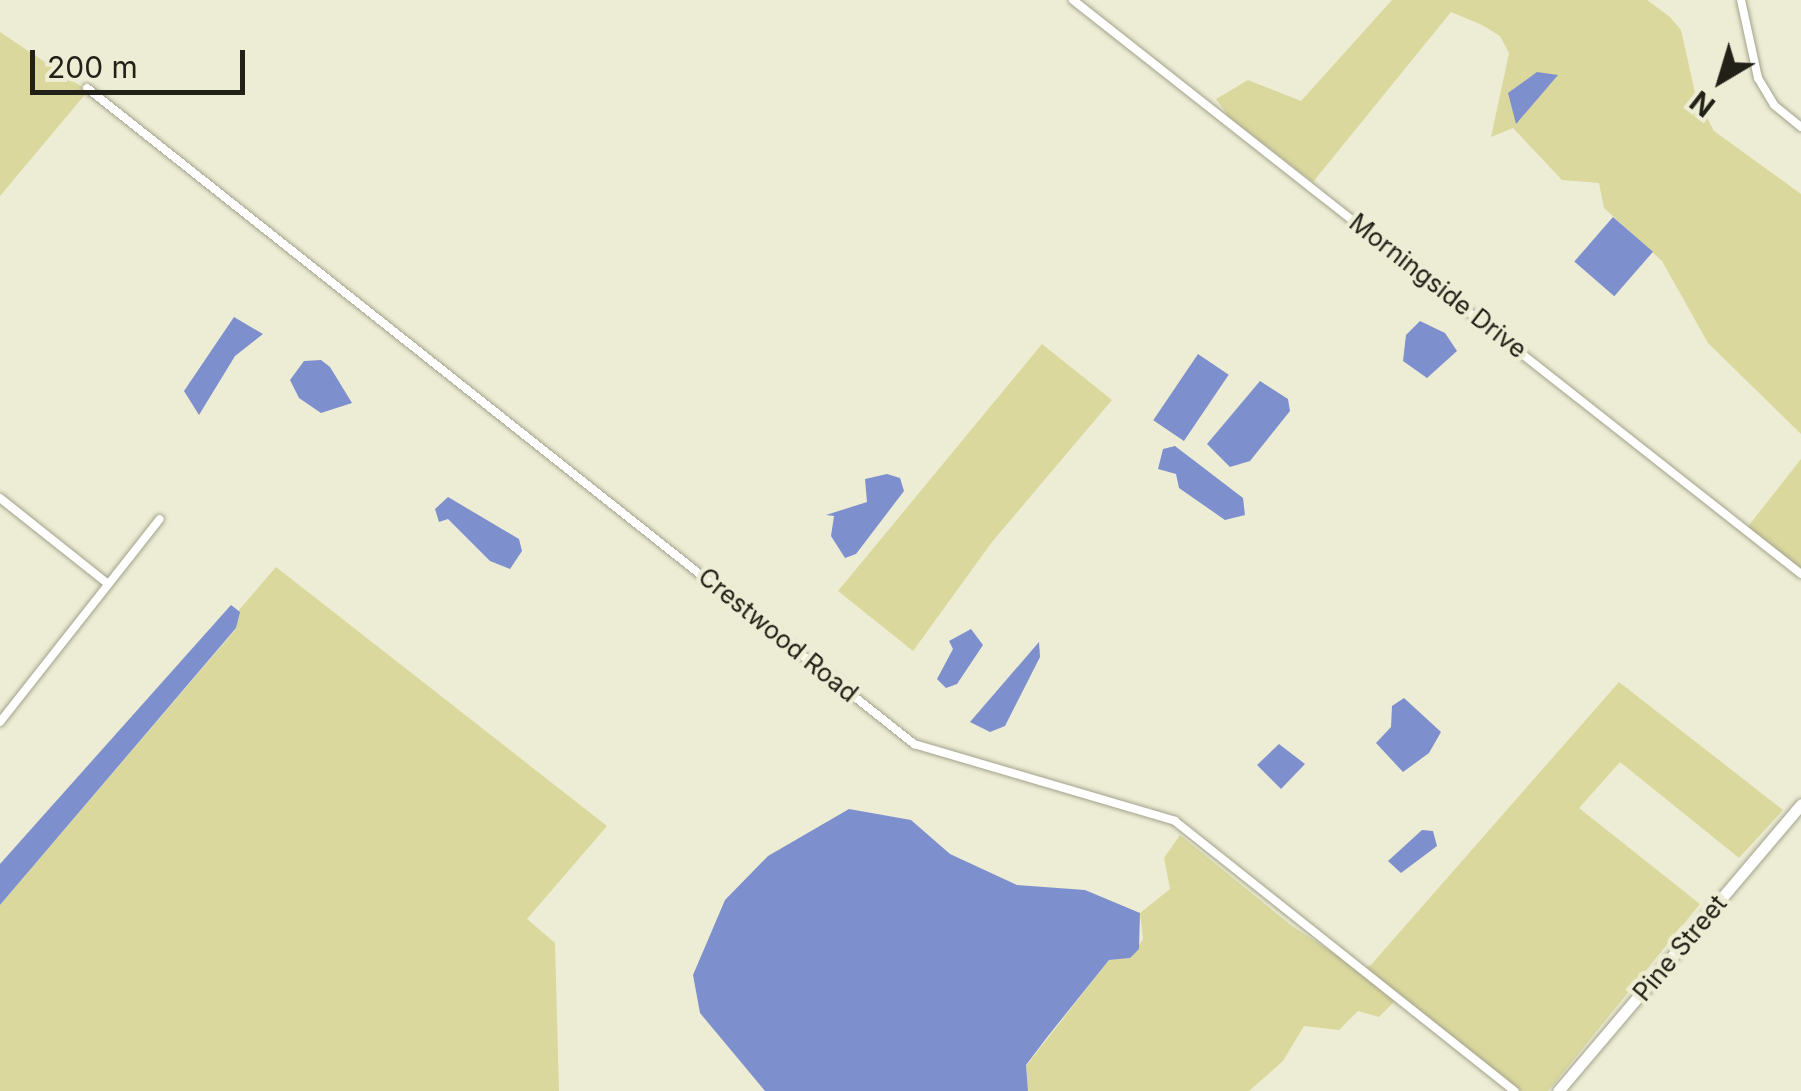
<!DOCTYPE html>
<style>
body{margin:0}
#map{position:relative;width:1801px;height:1091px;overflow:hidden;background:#ededd5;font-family:Inter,sans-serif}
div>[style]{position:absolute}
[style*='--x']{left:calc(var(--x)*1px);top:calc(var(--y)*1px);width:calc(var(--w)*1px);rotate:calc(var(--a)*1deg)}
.green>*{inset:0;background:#dbd89e}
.water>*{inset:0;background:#7e8fcd;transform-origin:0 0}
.roads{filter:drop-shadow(0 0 2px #a3a28c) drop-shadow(0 0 2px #a3a28c)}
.minor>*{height:8px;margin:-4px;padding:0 4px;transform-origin:4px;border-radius:4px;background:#fff}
.secondary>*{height:11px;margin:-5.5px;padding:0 5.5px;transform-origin:5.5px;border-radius:5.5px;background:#fff}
span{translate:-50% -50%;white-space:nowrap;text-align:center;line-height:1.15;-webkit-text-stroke:9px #ededd5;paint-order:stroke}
.street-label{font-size:25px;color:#212118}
.north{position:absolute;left:1671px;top:30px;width:100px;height:100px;-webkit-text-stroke:8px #ededd5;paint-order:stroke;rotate:218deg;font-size:28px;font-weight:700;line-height:40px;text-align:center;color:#212118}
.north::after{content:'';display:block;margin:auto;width:35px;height:45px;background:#212118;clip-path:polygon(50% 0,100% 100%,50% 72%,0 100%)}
.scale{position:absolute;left:30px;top:50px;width:215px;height:45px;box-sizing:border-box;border:5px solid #212118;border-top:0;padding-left:12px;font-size:30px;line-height:35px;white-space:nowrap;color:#212118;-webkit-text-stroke:8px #ededd5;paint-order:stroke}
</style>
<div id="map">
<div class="green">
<div style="clip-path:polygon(1392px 0,1647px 0,1670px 17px,1681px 30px,1696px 97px,1714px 131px,1801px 194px,1801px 434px,1708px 343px,1662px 261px,1604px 208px,1599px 183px,1562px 180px,1513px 128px,1491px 137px,1509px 53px,1500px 36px,1482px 25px,1451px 12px,1313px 182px,1229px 117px,1216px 99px,1248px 80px,1301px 101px)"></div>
<div style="clip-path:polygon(0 32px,88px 91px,0 196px)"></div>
<div style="clip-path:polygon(1042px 344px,1112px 400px,992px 542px,913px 651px,838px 591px)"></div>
<div style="clip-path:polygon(1801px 459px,1801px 572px,1746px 529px)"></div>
<div style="clip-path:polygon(276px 567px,607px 826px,527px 919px,555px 943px,559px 1091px,0 1091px,0 905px,236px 629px,239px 610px)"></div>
<div style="clip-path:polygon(1619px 682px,1783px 810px,1739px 858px,1620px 762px,1579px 808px,1700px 904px,1548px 1091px,1515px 1091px,1400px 996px,1379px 1017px,1358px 1011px,1339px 1030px,1304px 1026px,1283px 1061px,1249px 1091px,1028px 1091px,1026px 1066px,1109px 960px,1130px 958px,1143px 939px,1140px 913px,1170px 889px,1164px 858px,1180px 835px,1292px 926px,1358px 969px,1370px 966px)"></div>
</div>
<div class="water">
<div style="clip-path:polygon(1537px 72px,1558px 75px,1516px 124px,1508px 93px)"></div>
<div style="left:1613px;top:217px;width:53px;height:59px;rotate:41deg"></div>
<div style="clip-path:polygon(234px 317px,263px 334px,235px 356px,199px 415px,184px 391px)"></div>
<div style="clip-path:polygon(1420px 321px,1445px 333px,1457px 351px,1427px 378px,1403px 361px,1406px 335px)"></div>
<div style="left:1198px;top:354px;width:37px;height:80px;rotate:34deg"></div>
<div style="clip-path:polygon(321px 360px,330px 367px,352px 403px,321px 413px,299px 398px,290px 380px,304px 361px)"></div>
<div style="clip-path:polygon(1260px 381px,1288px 399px,1290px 411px,1250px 461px,1230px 467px,1207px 444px)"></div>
<div style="clip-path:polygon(1175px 446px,1243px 498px,1245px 515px,1225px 520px,1179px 488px,1176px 474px,1158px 469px,1163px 449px)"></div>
<div style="clip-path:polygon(887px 474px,900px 478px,904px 491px,856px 554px,845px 558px,831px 536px,834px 516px,826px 515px,867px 502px,865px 479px)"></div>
<div style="clip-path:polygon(448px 497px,519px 539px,522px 551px,510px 569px,490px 561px,448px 519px,439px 522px,435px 509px)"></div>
<div style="clip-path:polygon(231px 605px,240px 612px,236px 628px,0 905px,0 864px)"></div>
<div style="clip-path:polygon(971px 629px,983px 645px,957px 684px,946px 688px,937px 679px,953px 649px,949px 641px)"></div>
<div style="clip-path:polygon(1039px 642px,1040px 657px,1005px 726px,990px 732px,970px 722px)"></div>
<div style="clip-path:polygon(1404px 698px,1441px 732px,1429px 753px,1403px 772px,1376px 743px,1391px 727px,1392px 706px)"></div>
<div style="clip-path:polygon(1279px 744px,1305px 764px,1281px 789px,1257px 765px)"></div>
<div style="clip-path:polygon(849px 809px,911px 820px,950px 854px,1017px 885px,1085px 890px,1140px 913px,1139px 949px,1130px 958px,1109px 960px,1048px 1036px,1026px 1065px,1028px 1091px,765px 1091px,700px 1013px,693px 975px,725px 900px,768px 856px)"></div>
<div style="clip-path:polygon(1422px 830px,1433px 831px,1437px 846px,1401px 873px,1388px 861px)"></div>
</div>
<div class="roads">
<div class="minor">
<div style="--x:1073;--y:0;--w:927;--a:38.25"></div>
<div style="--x:1741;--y:0;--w:80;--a:77.7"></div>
<div style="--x:1758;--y:78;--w:31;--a:59"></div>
<div style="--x:1774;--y:105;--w:35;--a:39"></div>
<div style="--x:87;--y:88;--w:1056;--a:38.42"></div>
<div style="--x:914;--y:744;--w:272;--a:16.4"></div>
<div style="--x:1175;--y:821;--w:434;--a:38.5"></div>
<div style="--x:0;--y:498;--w:138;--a:38.5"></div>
<div style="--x:0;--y:722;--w:258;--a:-51.8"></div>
</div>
<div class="secondary">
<div style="--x:1558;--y:1091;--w:376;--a:-49.7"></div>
</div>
</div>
<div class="street-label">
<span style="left:1438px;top:286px;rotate:38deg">Morningside Drive</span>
<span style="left:778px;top:635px;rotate:39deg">Crestwood Road</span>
<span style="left:1680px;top:948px;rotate:-50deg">Pine Street</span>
</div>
<div class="north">N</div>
<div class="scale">200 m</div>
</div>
